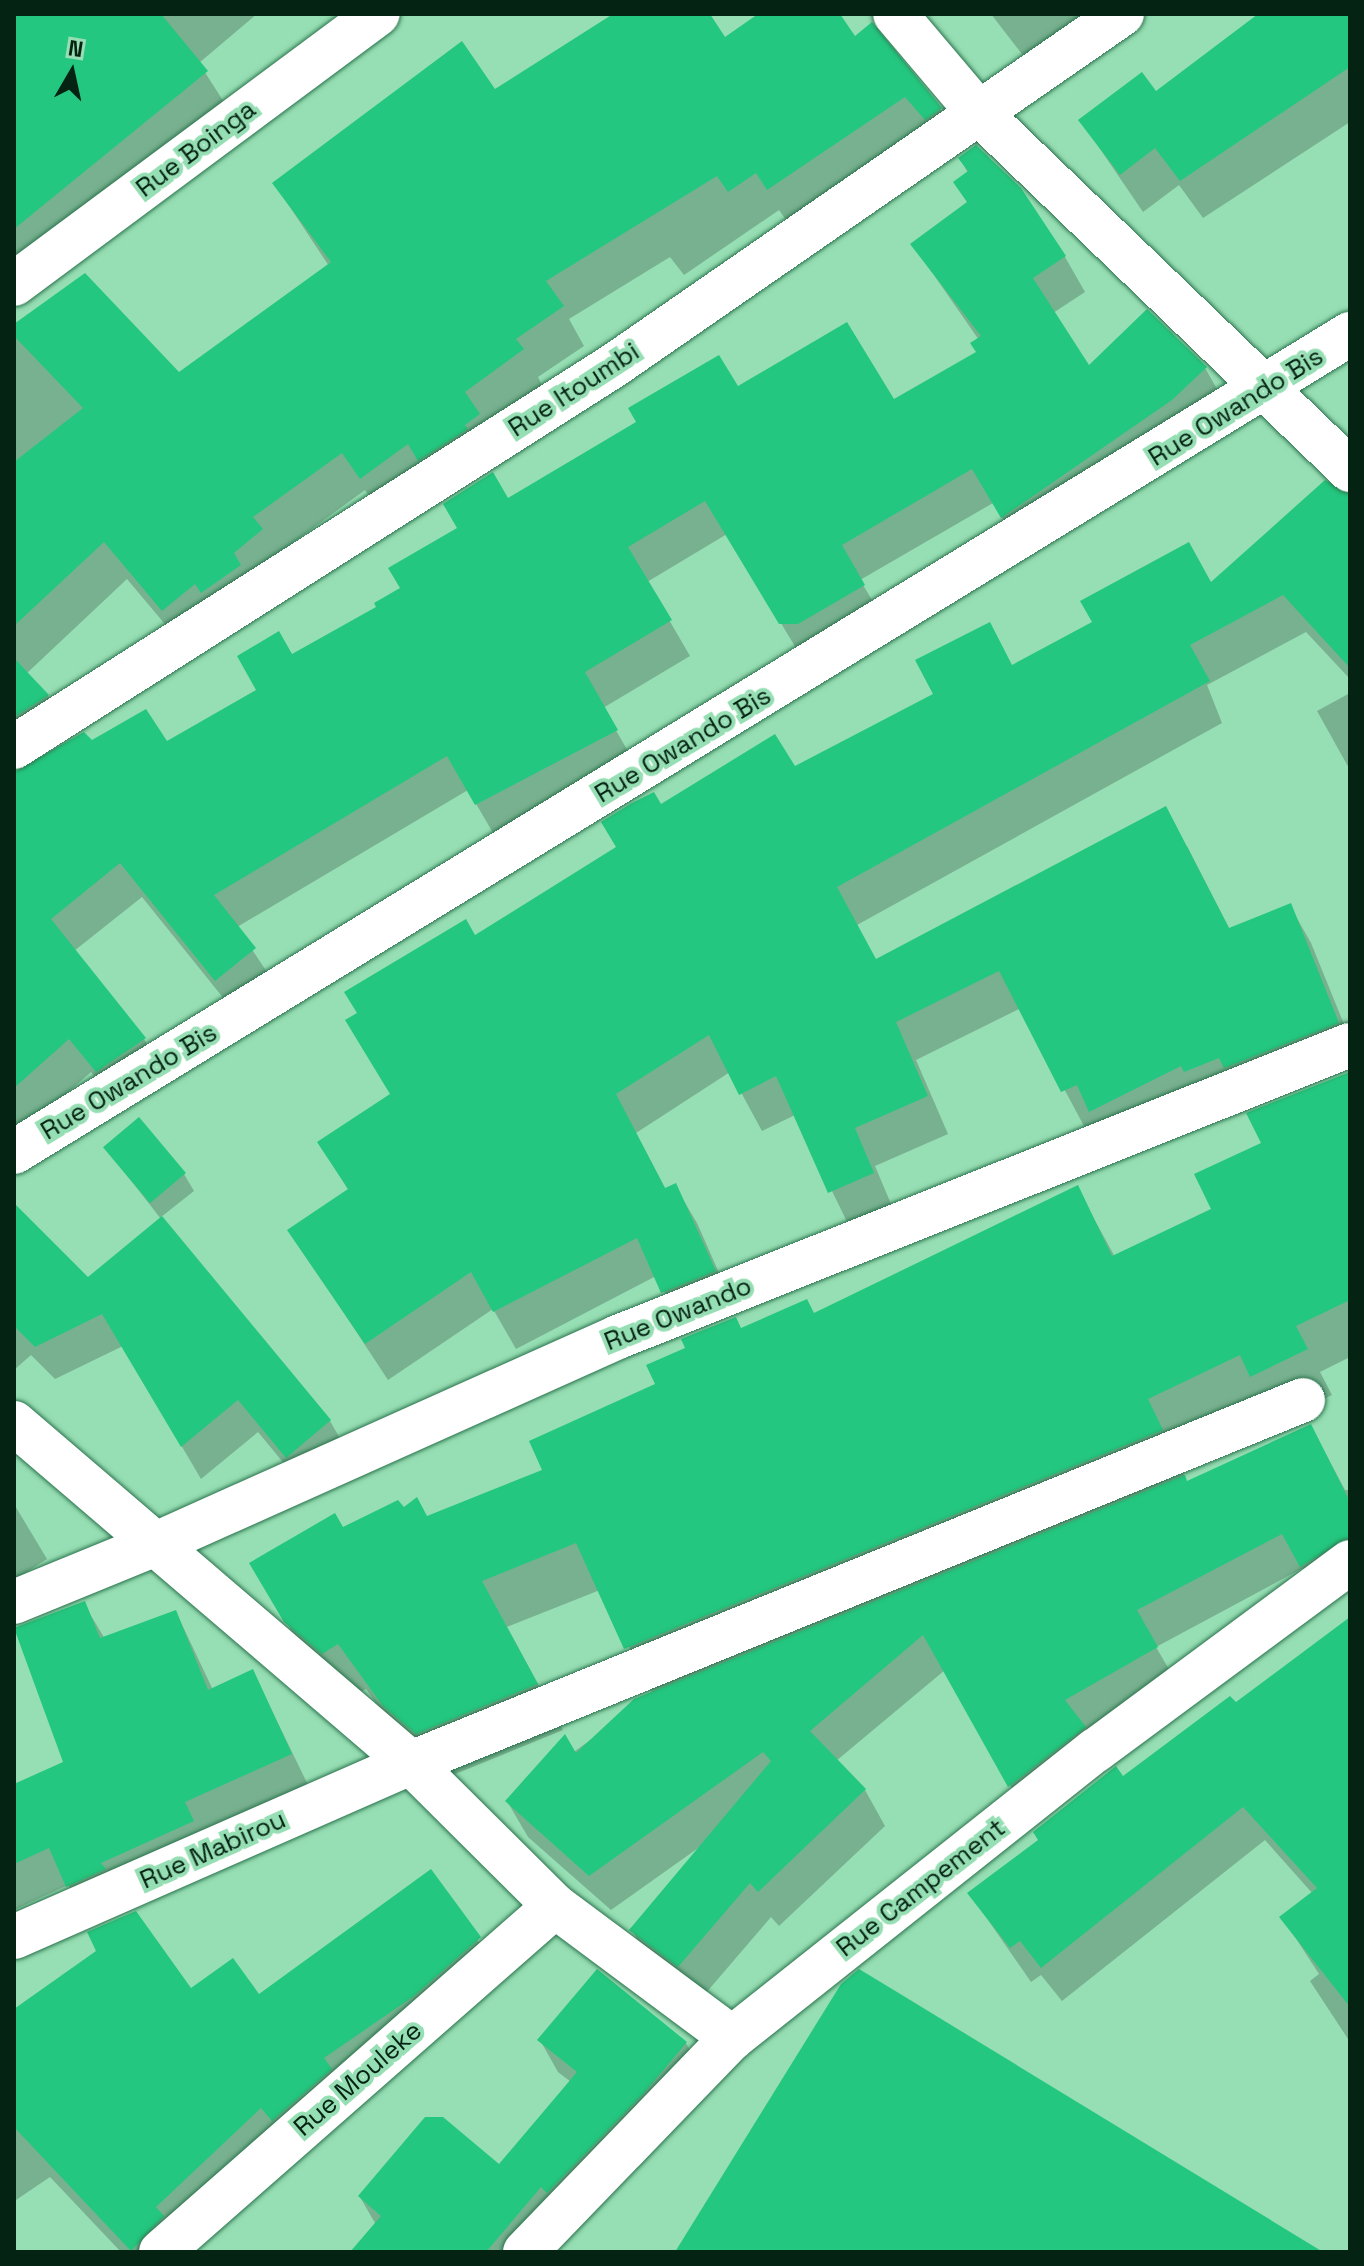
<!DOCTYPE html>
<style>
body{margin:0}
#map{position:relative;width:1364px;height:2266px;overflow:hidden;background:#96deb3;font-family:"Space Grotesk",sans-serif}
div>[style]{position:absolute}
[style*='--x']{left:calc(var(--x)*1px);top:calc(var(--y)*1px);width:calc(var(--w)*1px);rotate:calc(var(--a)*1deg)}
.shadow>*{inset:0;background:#0003}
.building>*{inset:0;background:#24c77f;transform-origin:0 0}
.roads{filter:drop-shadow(0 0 2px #2b734d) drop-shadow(0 0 2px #2b734d)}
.minor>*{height:44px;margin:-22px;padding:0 22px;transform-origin:22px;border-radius:22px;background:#fff}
span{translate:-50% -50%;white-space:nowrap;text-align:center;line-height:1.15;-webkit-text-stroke:8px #96deb3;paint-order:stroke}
.street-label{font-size:26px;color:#052313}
.frame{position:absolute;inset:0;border:16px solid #052313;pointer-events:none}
.north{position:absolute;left:32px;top:32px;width:80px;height:80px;-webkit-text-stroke:6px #96deb3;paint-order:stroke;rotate:9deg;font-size:22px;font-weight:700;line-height:32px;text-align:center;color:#052313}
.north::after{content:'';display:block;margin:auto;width:28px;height:36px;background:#052313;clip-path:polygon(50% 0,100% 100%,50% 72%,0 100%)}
</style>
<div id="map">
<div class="shadow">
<div style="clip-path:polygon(14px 14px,257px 14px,199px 63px,229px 110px,14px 285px)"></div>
<div style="clip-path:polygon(617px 14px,708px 14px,642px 188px,872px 25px,940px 109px,962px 148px,791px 227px,779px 210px,684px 275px,670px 257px,569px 319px,584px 346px,538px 377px,544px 389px,383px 516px,365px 490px,276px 555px,185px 648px,127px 579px,26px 674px,48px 696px,70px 734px,14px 759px,14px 324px,85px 276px,179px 374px,329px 266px,274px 183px,494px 91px)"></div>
<div style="clip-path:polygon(991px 14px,1079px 14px,1094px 40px,1039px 76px)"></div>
<div style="clip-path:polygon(1262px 14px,1350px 14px,1350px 122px,1203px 218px,1179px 185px,1143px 212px,1081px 121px,1156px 94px)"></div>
<div style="clip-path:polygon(960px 159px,1020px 190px,1065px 257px,1085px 292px,1053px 313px,1089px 368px,1205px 368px,1225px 403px,1023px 552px,993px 503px,860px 580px,884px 620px,802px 658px,727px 534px,647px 582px,690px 656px,603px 708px,636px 765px,496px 838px,468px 790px,237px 927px,275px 984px,237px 1015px,142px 897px,74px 951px,144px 1039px,164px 1073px,117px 1106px,91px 1072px,14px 1140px,14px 829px,92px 743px,166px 743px,258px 691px,292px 657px,379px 608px,507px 501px,738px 389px,893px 402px,978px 353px,979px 340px,913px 245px,968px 204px,956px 182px,968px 173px)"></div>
<div style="clip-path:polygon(1350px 495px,1350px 679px,1306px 632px,1207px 685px,1222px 723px,857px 925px,876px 961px,1187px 846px,1230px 930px,1290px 906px,1311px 943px,1350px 1039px,1085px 1128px,1021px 1008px,916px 1060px,948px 1134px,875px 1166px,894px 1211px,851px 1230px,795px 1115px,762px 1131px,730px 1072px,636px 1133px,666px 1190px,675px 1186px,697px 1223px,735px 1309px,684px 1329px,656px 1276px,516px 1349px,493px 1309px,388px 1380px,290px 1231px,349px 1191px,320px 1143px,392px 1095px,475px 938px,618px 848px,660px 807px,795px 769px,1013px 667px,1211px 585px)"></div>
<div style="clip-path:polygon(1350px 693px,1350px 770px,1317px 711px)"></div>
<div style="clip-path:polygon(1350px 1100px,1350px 1357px,1320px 1372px,1332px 1395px,1278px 1421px,1172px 1445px,1187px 1483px,1311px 1426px,1345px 1490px,1350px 1490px,1350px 1581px,1322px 1601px,1303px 1568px,1156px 1647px,1177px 1683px,1030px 1821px,945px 1670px,836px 1761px,865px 1790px,885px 1826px,779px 1926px,771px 1917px,699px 2001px,652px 1966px,632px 1930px,701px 1846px,611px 1910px,528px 1837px,507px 1801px,653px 1694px,600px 1590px,507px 1627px,563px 1730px,443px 1779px,412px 1752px,366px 1689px,349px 1698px,313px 1667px,252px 1564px,403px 1510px,427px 1518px,545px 1471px,657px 1385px,742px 1330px,814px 1315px,1077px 1188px,1115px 1257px,1214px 1210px)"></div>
<div style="clip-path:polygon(105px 1147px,184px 1174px,194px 1191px,161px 1217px,330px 1421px,349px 1454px,306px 1490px,258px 1432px,201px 1479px,123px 1346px,55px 1379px,31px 1355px,14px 1370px,14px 1215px,88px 1280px,161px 1219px)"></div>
<div style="clip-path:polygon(14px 1504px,47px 1559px,14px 1580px)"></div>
<div style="clip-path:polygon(84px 1604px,105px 1639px,176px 1612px,213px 1690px,253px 1672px,311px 1791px,89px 1922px,68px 1885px,14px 1910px,14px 1787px,66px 1763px)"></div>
<div style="clip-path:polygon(1350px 1621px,1350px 2042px,1310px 1981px,1319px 1974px,1282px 1917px,1313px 1894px,1265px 1840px,1062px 2001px,1041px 1975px,1031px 1982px,970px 1894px,1123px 1778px,1236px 1705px)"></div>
<div style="clip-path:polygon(431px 1872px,501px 1975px,183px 2252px,121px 2252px,50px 2177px,16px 2200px,14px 2011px,191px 1991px,258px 1997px)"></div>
<div style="clip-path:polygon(540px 2040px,686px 2043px,704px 2075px,531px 2252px,351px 2252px,375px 2223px,360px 2197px,500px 2167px,571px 2082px,558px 2072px)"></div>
</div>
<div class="building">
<div style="clip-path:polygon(14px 14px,161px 14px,208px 71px,14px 229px)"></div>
<div style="clip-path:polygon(613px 14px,710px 14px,725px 37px,758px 14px,840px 14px,855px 36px,872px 22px,942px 108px,925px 120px,905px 97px,767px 190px,756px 173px,728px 192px,717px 176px,546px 281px,564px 306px,516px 339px,524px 349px,465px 392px,480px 414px,465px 425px,468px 429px,418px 461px,408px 444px,360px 479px,342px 453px,253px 517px,263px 529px,234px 553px,241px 565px,201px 593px,195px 584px,162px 611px,104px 542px,14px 626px,14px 462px,83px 408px,14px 336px,14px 324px,85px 273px,179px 372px,331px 262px,272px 183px,462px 41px,495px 89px)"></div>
<div style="clip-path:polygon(1258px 14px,1350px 14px,1350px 67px,1180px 181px,1155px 148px,1120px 175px,1078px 120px,1142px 72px,1156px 91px)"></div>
<div style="clip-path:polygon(976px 145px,1021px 188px,1066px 256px,1033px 278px,1089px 365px,1147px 309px,1207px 367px,1172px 400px,1001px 518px,972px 469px,842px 545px,865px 585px,798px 624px,779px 624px,705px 501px,628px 547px,672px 620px,585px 672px,618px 730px,475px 805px,447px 756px,214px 895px,256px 948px,215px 981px,120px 863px,51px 919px,146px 1038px,96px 1072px,69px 1039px,14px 1088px,14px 772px,84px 732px,92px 740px,146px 709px,167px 741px,256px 690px,237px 656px,279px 631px,292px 654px,376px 607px,374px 603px,400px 588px,388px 568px,457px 528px,443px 504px,493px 472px,508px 498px,636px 422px,628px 408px,719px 355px,738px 386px,847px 322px,894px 399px,976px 352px,970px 343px,981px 336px,910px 244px,967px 202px,953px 182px,968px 171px,958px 158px)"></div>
<div style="clip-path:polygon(1325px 480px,1350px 494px,1350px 668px,1283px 595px,1190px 645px,1210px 681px,837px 887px,876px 959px,1166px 806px,1229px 928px,1291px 903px,1339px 1023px,1224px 1068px,1219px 1058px,1184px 1072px,1181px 1066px,1089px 1112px,1077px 1085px,1061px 1092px,999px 971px,896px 1022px,928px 1096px,855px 1128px,874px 1173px,828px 1193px,776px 1076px,739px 1095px,709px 1035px,616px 1094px,665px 1188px,676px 1183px,716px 1271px,661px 1293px,637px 1238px,493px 1312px,471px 1272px,365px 1344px,287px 1230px,348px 1189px,317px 1142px,390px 1094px,345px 1020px,357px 1013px,344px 992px,466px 919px,475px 935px,616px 847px,601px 822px,632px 803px,654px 792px,661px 804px,775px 734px,795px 766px,933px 694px,915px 660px,990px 622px,1012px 665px,1092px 622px,1080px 601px,1189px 542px,1211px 582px)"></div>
<div style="clip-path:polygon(14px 658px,49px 695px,14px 717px)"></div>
<div style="clip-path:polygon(1350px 1072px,1350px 1300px,1296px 1326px,1308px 1349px,1250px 1377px,1240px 1355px,1148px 1399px,1163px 1430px,624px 1649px,576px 1543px,482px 1581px,538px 1684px,416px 1734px,383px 1706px,338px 1644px,322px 1654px,284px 1622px,249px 1563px,335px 1513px,343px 1527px,398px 1500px,404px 1507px,417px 1497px,427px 1516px,542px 1470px,529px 1441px,655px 1384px,646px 1365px,685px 1348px,681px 1339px,736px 1317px,741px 1328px,807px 1299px,814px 1313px,1078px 1185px,1112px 1256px,1211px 1209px,1194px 1174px,1261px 1143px,1246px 1113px)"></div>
<div style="left:139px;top:1117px;width:73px;height:47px;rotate:50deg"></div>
<div style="clip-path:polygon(14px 1203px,88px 1277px,162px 1216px,331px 1420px,286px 1458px,238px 1400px,181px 1447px,102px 1314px,35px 1347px,14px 1326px)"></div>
<div style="clip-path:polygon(1311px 1424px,1350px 1502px,1350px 1537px,1300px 1567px,1282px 1534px,1137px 1610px,1158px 1647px,1065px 1700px,1086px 1727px,1008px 1787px,923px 1635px,810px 1731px,866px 1789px,758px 1892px,750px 1883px,678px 1967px,629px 1930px,771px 1761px,763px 1752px,589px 1876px,505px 1801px,565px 1734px,576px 1753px,634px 1699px,1185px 1475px,1187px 1481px)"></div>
<div style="clip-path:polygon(85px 1601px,100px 1638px,176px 1610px,208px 1690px,253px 1669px,292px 1754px,185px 1802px,194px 1821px,101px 1863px,106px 1869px,66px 1887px,49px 1848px,14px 1864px,14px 1784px,63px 1762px,14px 1628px)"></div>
<div style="clip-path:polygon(1350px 1617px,1350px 2007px,1279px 1917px,1317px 1888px,1243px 1807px,1041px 1968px,1020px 1941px,1010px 1948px,967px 1893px,1038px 1840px,1033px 1832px,1116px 1766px,1123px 1776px,1230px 1696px,1236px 1702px)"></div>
<div style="clip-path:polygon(431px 1869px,481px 1937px,414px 1996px,324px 2058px,332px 2069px,272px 2121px,261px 2108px,156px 2207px,164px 2216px,131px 2251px,14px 2127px,14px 2009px,96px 1951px,87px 1932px,136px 1911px,191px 1988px,233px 1958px,259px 1994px)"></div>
<div style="clip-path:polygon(597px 1969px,687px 2042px,644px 2093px,547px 2193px,541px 2187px,486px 2252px,350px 2252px,381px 2216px,358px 2196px,425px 2117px,443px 2117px,499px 2164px,577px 2072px,537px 2040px)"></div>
<div style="clip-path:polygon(859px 1969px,897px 1992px,1323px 2252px,675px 2252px,841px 1984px)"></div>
</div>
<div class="roads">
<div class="minor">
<div style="--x:895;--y:14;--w:127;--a:49.8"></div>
<div style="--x:977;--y:111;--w:518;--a:43.9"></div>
<div style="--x:14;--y:284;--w:453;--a:-36.6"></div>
<div style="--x:14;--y:747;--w:710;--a:-32.46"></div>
<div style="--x:613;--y:366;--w:619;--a:-34.67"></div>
<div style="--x:14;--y:1152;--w:1567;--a:-31.48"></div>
<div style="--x:14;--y:1423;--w:523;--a:40.58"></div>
<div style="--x:411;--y:1763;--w:203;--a:44.8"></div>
<div style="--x:555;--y:1906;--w:221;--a:36.7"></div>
<div style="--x:14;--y:1602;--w:156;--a:-22.3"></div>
<div style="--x:158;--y:1543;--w:504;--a:-24.12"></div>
<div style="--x:618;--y:1337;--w:788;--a:-21.75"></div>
<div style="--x:14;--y:1937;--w:433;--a:-23.7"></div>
<div style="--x:411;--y:1763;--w:963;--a:-22.14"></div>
<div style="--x:161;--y:2252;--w:524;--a:-41.29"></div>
<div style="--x:525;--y:2252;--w:298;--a:-46"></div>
<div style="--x:732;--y:2038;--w:464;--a:-38.4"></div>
<div style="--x:1096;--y:1750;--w:316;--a:-36.5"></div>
</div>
</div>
<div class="street-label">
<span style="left:196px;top:149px;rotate:-37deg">Rue Boinga</span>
<span style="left:574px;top:390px;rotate:-33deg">Rue Itoumbi</span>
<span style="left:1236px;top:407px;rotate:-32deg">Rue Owando Bis</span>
<span style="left:683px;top:745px;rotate:-31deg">Rue Owando Bis</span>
<span style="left:129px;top:1082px;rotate:-31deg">Rue Owando Bis</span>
<span style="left:678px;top:1314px;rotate:-22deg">Rue Owando</span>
<span style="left:213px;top:1850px;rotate:-24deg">Rue Mabirou</span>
<span style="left:921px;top:1888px;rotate:-38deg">Rue Campement</span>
<span style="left:358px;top:2079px;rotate:-41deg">Rue Mouleke</span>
</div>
<div class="frame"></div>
<div class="north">N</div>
</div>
